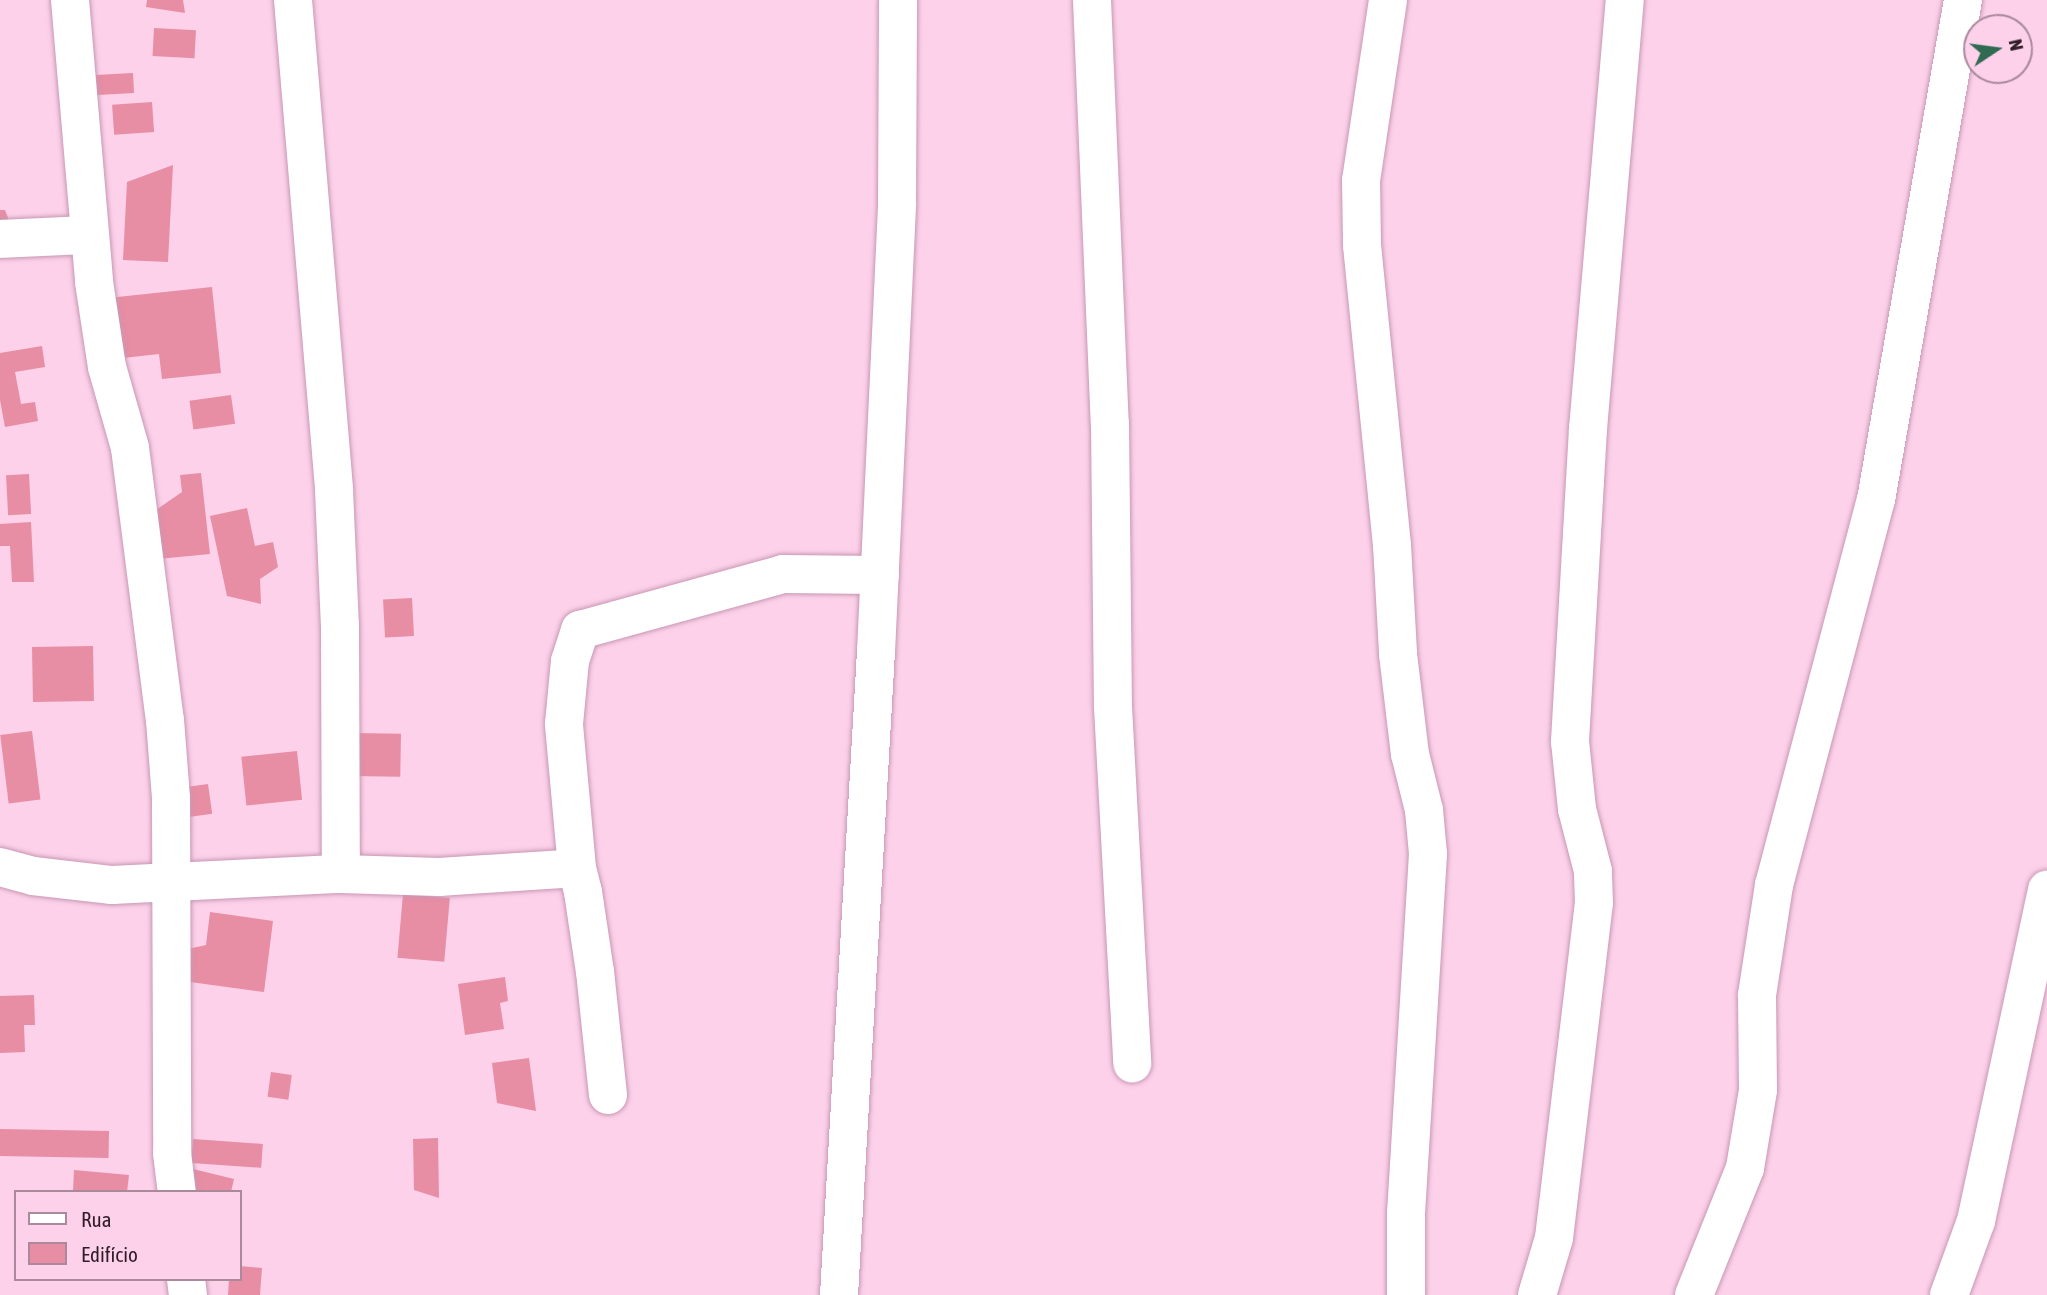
<!DOCTYPE html>
<meta charset="utf-8">
<style>
body{margin:0}
#map{position:relative;width:2047px;height:1295px;overflow:hidden;background:#fcd1e9;font-family:"Asap Condensed",sans-serif}
div>[style]{position:absolute}
[style*='--x']{left:calc(var(--x)*1px);top:calc(var(--y)*1px);width:calc(var(--w)*1px);rotate:calc(var(--a)*1deg)}
.building>*{inset:0;background:#e78da4;transform-origin:0 0}
.roads{filter:drop-shadow(0 0 2px #c997b4) drop-shadow(0 0 2px #c997b4)}
.minor>*{height:38px;margin:-19px;padding:0 19px;transform-origin:19px;border-radius:19px;background:#fff}
span{translate:-50% -50%;white-space:nowrap;text-align:center;line-height:1.15;-webkit-text-stroke:7px #fcd1e9;paint-order:stroke}
.legend{position:absolute;left:14px;top:1190px;width:228px;height:91px;box-sizing:border-box;background:#fcd1e9;border:2px solid #aa899b;margin:0;padding:9px 12px;list-style:none;font-size:21px;color:#2f1c27}
.legend li{display:flex;align-items:center;gap:14px;height:35px}
.legend b{width:35px;border:2px solid #aa899b}
.north{position:absolute;left:1963px;top:14px;width:70px;height:70px;box-sizing:border-box;background:#fcd1e9;border:2px solid #aa899b;border-radius:50%;rotate:77deg;font-size:19px;font-weight:700;line-height:28px;text-align:center;color:#2f1c27}
.north::after{content:'';display:block;margin:auto;width:24px;height:32px;background:#316a52;clip-path:polygon(50% 0,100% 100%,50% 72%,0 100%)}
</style>
<div id="map">
<div class="building">
<div style="clip-path:polygon(147px 0,183px 0,185px 13px,146px 7px)"></div>
<div style="left:154px;top:28px;width:42px;height:28px;rotate:3deg"></div>
<div style="left:133px;top:73px;width:20px;height:37px;rotate:87deg"></div>
<div style="left:152px;top:102px;width:30px;height:40px;rotate:86deg"></div>
<div style="clip-path:polygon(173px 165px,168px 262px,123px 260px,127px 182px)"></div>
<div style="clip-path:polygon(0 210px,5px 210px,11px 226px,0 226px)"></div>
<div style="clip-path:polygon(212px 287px,221px 373px,162px 379px,159px 354px,114px 359px,108px 298px)"></div>
<div style="clip-path:polygon(42px 346px,45px 367px,15px 372px,21px 404px,35px 402px,38px 421px,5px 427px,0 400px,0 353px)"></div>
<div style="left:231px;top:395px;width:29px;height:42px;rotate:82deg"></div>
<div style="clip-path:polygon(201px 473px,210px 554px,158px 559px,153px 512px,182px 492px,180px 475px)"></div>
<div style="left:29px;top:474px;width:40px;height:23px;rotate:87deg"></div>
<div style="clip-path:polygon(247px 508px,255px 546px,273px 542px,278px 567px,260px 579px,261px 604px,227px 596px,210px 516px)"></div>
<div style="clip-path:polygon(31px 522px,34px 582px,12px 582px,10px 546px,0 546px,0 524px)"></div>
<div style="left:412px;top:598px;width:38px;height:29px;rotate:87deg"></div>
<div style="left:93px;top:646px;width:55px;height:61px;rotate:89deg"></div>
<div style="left:32px;top:731px;width:69px;height:32px;rotate:83deg"></div>
<div style="left:353px;top:733px;width:48px;height:43px;rotate:1deg"></div>
<div style="left:297px;top:751px;width:49px;height:56px;rotate:84deg"></div>
<div style="left:208px;top:784px;width:30px;height:29px;rotate:82deg"></div>
<div style="left:403px;top:894px;width:47px;height:64px;rotate:5deg"></div>
<div style="clip-path:polygon(210px 912px,273px 921px,264px 992px,183px 981px,188px 949px,206px 945px)"></div>
<div style="clip-path:polygon(505px 977px,508px 1001px,500px 1003px,504px 1029px,465px 1035px,458px 984px)"></div>
<div style="clip-path:polygon(34px 995px,35px 1025px,24px 1025px,25px 1052px,0 1053px,0 996px)"></div>
<div style="clip-path:polygon(529px 1058px,536px 1111px,497px 1103px,492px 1063px)"></div>
<div style="left:271px;top:1072px;width:21px;height:25px;rotate:8deg"></div>
<div style="left:0;top:1129px;width:109px;height:27px;rotate:1deg"></div>
<div style="clip-path:polygon(438px 1138px,439px 1198px,414px 1190px,413px 1139px)"></div>
<div style="left:193px;top:1139px;width:70px;height:24px;rotate:4deg"></div>
<div style="clip-path:polygon(185px 1167px,234px 1179px,231px 1192px,187px 1192px)"></div>
<div style="clip-path:polygon(74px 1170px,129px 1175px,127px 1192px,73px 1192px)"></div>
<div style="clip-path:polygon(240px 1266px,262px 1268px,260px 1295px,228px 1295px,229px 1279px,240px 1279px)"></div>
</div>
<div class="roads">
<div class="minor">
<div style="--x:70;--y:0;--w:283;--a:85.1"></div>
<div style="--x:94;--y:282;--w:86;--a:81.3"></div>
<div style="--x:107;--y:367;--w:84;--a:74.1"></div>
<div style="--x:130;--y:448;--w:274;--a:82.7"></div>
<div style="--x:165;--y:720;--w:78;--a:85.6"></div>
<div style="--x:171;--y:798;--w:355;--a:89.8"></div>
<div style="--x:172;--y:1153;--w:39;--a:83"></div>
<div style="--x:293;--y:0;--w:492;--a:85.2"></div>
<div style="--x:334;--y:490;--w:135;--a:87.5"></div>
<div style="--x:340;--y:625;--w:249;--a:89.8"></div>
<div style="--x:1092;--y:0;--w:424;--a:87.6"></div>
<div style="--x:1110;--y:424;--w:283;--a:89.4"></div>
<div style="--x:1113;--y:707;--w:357;--a:86.9"></div>
<div style="--x:1388;--y:0;--w:182;--a:98.5"></div>
<div style="--x:1361;--y:180;--w:65;--a:89.1"></div>
<div style="--x:1362;--y:245;--w:301;--a:84.3"></div>
<div style="--x:1392;--y:545;--w:109;--a:86.8"></div>
<div style="--x:1398;--y:654;--w:101;--a:83.2"></div>
<div style="--x:1410;--y:754;--w:58;--a:76"></div>
<div style="--x:1424;--y:810;--w:44;--a:84.8"></div>
<div style="--x:1428;--y:854;--w:359;--a:93.5"></div>
<div style="--x:1406;--y:1212;--w:83;--a:90"></div>
<div style="--x:0;--y:239;--w:89;--a:-2.6"></div>
<div style="--x:0;--y:867;--w:34;--a:15"></div>
<div style="--x:33;--y:876;--w:80;--a:6.5"></div>
<div style="--x:112;--y:885;--w:229;--a:-2.8"></div>
<div style="--x:341;--y:874;--w:98;--a:1.8"></div>
<div style="--x:439;--y:877;--w:138;--a:-3.7"></div>
<div style="--x:608;--y:1095;--w:124;--a:-96"></div>
<div style="--x:595;--y:972;--w:81;--a:-98.5"></div>
<div style="--x:583;--y:892;--w:25;--a:-104"></div>
<div style="--x:577;--y:868;--w:145;--a:-95.2"></div>
<div style="--x:564;--y:724;--w:63;--a:-84.6"></div>
<div style="--x:570;--y:661;--w:33;--a:-72"></div>
<div style="--x:580;--y:630;--w:211;--a:-15.4"></div>
<div style="--x:783;--y:574;--w:97;--a:0.6"></div>
<div style="--x:186;--y:1279;--w:16;--a:83"></div>
<div style="--x:839;--y:1295;--w:644;--a:-86.71"></div>
<div style="--x:876;--y:652;--w:450;--a:-87.3"></div>
<div style="--x:897;--y:202;--w:202;--a:-89.7"></div>
<div style="--x:1537;--y:1295;--w:59;--a:-73.4"></div>
<div style="--x:1554;--y:1238;--w:337;--a:-83.2"></div>
<div style="--x:1594;--y:903;--w:32;--a:-92"></div>
<div style="--x:1593;--y:871;--w:64;--a:-104.5"></div>
<div style="--x:1577;--y:809;--w:68;--a:-95.9"></div>
<div style="--x:1570;--y:741;--w:313;--a:-86.7"></div>
<div style="--x:1588;--y:429;--w:431;--a:-85.1"></div>
<div style="--x:1694;--y:1295;--w:137;--a:-68.1"></div>
<div style="--x:1745;--y:1168;--w:79;--a:-80.5"></div>
<div style="--x:1758;--y:1090;--w:95;--a:-90.6"></div>
<div style="--x:1757;--y:995;--w:111;--a:-81.2"></div>
<div style="--x:1774;--y:885;--w:398;--a:-75.2"></div>
<div style="--x:1876;--y:500;--w:508;--a:-80.13"></div>
<div style="--x:1949;--y:1295;--w:79;--a:-70"></div>
<div style="--x:1976;--y:1221;--w:339;--a:-77.9"></div>
</div>
</div>
<ul class="legend">
<li><b style="height:9px;background:#fff"></b>Rua</li>
<li><b style="height:19px;background:#e78da4"></b>Edifício</li>
</ul>
<div class="north">N</div>
</div>
